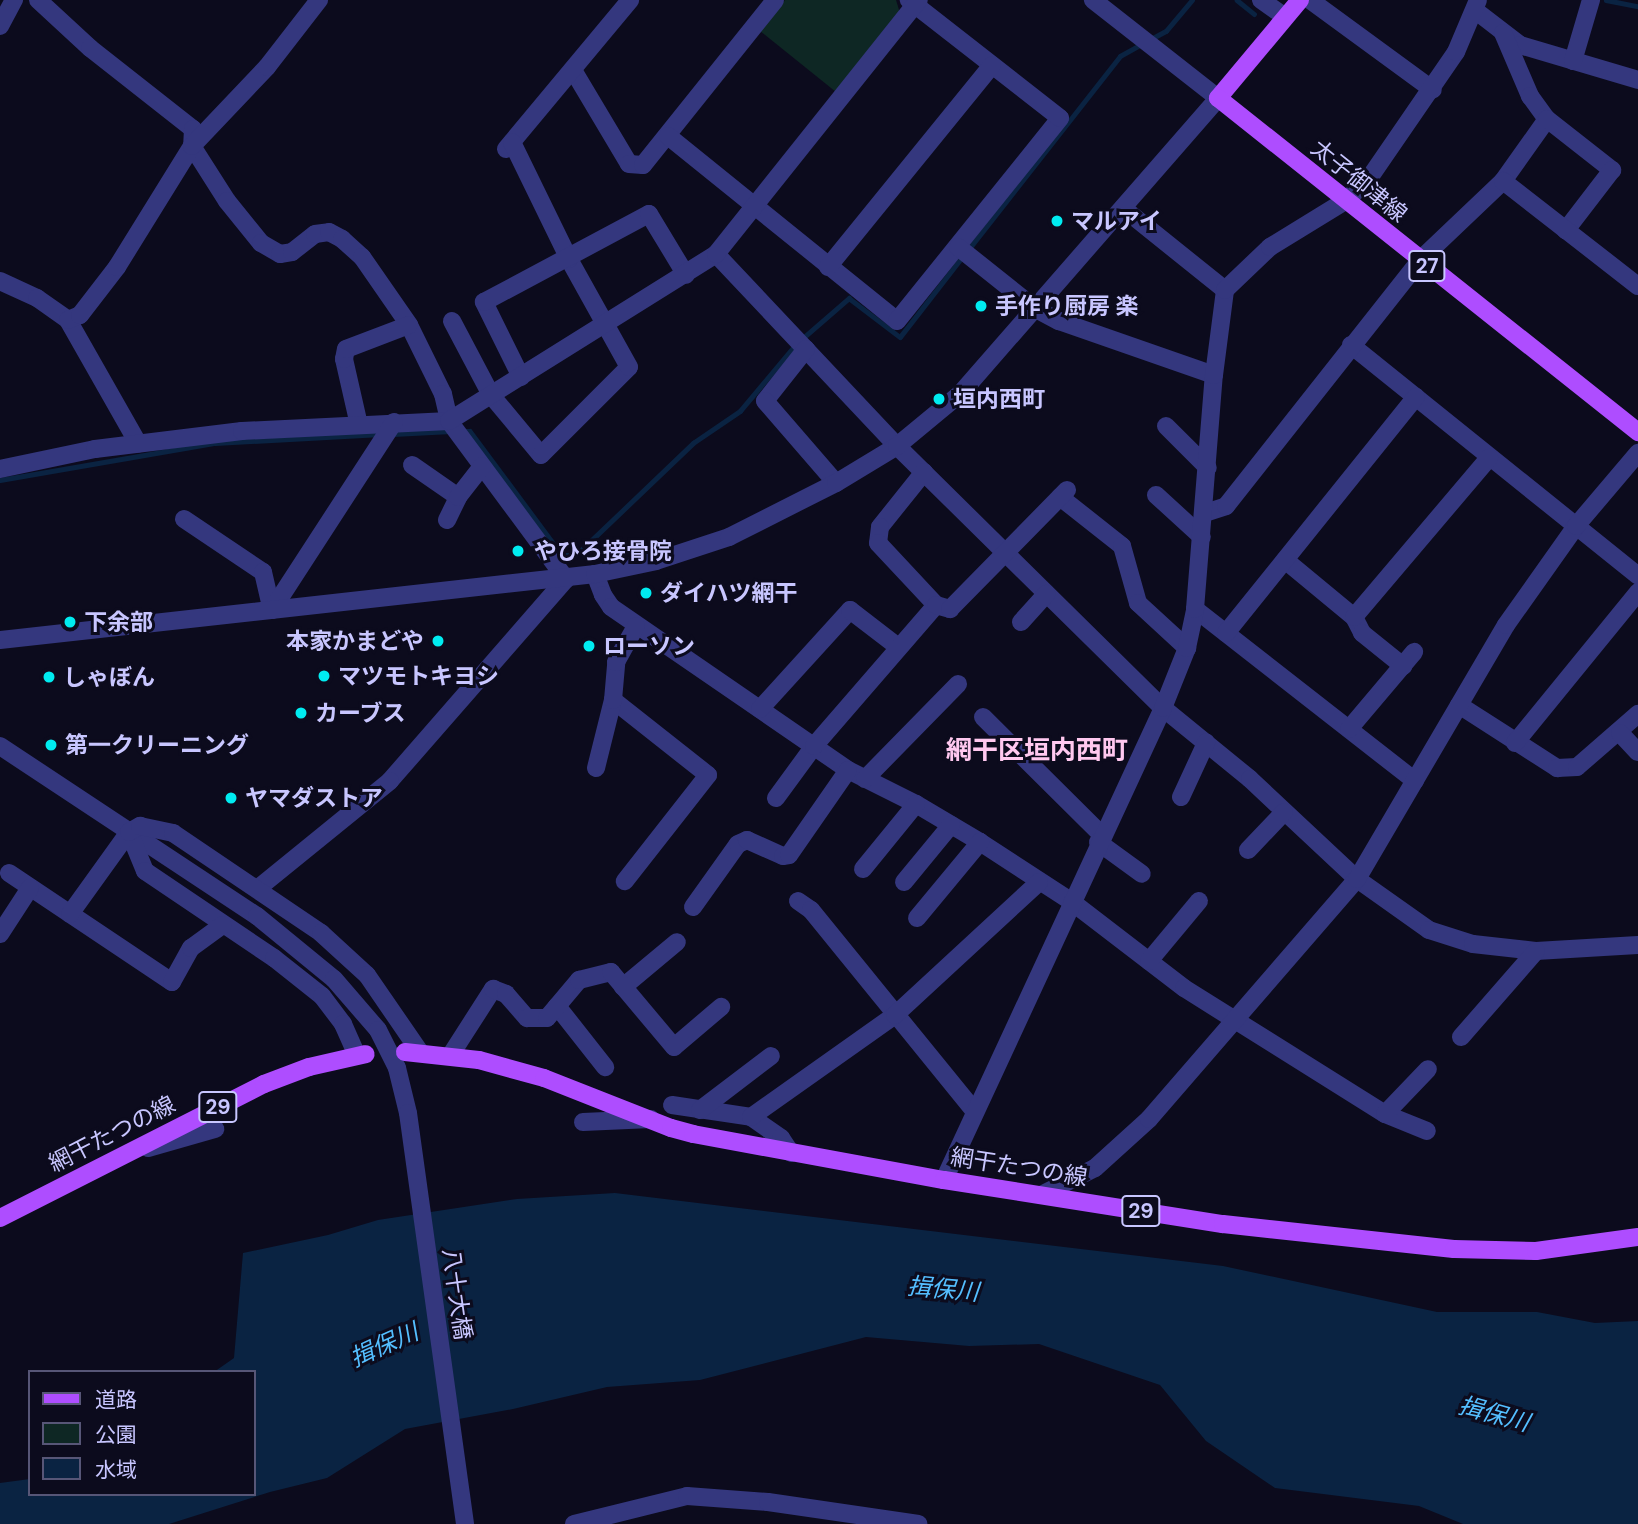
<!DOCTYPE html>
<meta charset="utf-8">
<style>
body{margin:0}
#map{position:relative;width:1638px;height:1524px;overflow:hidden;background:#0c0b1d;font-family:"DM Sans","Noto Sans JP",sans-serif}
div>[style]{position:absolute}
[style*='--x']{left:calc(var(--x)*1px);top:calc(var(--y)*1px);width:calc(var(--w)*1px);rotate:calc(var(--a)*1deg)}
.green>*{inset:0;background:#0e2724}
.water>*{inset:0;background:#0a2342}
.stream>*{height:4.5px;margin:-2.25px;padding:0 2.25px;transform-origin:2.25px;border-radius:2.25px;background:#0a2342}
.minor>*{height:18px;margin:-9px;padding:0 9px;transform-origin:9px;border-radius:9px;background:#34377e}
.major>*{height:18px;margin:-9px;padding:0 9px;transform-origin:9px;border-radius:9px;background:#ae4dff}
.dots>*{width:19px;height:19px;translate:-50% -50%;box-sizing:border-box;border:4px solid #0c0b1d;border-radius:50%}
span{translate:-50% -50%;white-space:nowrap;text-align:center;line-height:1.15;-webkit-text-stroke:6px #0c0b1d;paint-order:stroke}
.shield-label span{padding:2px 5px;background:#0c0b1d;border:2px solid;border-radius:5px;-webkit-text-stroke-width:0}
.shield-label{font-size:21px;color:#c8c6ff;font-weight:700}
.street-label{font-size:23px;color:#c8c6ff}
.poi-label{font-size:23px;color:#c8c6ff;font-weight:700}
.left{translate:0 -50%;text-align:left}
.right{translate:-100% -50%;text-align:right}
.water-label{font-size:24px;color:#54beff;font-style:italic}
.quarter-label{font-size:26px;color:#ffc8ef;font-weight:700}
.legend{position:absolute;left:28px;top:1370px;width:228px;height:126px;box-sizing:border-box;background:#0c0b1d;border:2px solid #575677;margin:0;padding:9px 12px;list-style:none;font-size:21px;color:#c8c6ff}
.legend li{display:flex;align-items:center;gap:14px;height:35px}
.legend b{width:35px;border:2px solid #575677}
</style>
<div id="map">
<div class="green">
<div style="clip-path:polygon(785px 0,896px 0,900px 13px,836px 92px,760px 31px)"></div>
</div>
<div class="water">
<div style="clip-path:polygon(615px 1193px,1223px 1266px,1437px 1312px,1537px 1312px,1595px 1323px,1638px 1321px,1638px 1524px,1463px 1524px,1419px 1506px,1275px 1488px,1206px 1441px,1160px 1385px,1039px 1344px,969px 1346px,866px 1337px,700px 1380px,607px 1387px,513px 1409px,405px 1429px,327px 1478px,270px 1492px,169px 1524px,0 1524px,0 1483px,30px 1479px,30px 1494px,254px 1494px,254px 1372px,214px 1372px,234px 1358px,243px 1253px,328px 1235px,378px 1220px,517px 1199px)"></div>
</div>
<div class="stream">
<div style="--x:1237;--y:0;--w:22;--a:39"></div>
<div style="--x:1606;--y:0;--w:33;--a:11"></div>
<div style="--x:1149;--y:40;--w:19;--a:-28"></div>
<div style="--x:1166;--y:31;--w:40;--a:-50"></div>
<div style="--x:968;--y:250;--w:246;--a:-51.9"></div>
<div style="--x:1120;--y:56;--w:25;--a:-29"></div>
<div style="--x:803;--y:338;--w:61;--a:-41"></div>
<div style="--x:849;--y:298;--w:64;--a:37.4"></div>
<div style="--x:900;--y:337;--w:101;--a:-52.2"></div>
<div style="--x:463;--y:431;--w:7;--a:0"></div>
<div style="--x:470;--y:431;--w:154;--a:53.4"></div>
<div style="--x:562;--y:555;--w:14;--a:0"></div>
<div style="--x:576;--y:555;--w:162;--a:-43.7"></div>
<div style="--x:693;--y:443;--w:57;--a:-34.2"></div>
<div style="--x:740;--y:411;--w:87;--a:-50.1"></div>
<div style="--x:393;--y:434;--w:58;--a:-3"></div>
<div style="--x:0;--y:480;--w:218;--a:-9.8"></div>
<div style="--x:215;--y:443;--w:166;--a:-3.1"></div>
</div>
<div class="minor">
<div style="--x:38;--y:0;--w:71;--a:42.7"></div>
<div style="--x:90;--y:48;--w:131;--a:38.2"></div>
<div style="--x:193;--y:129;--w:17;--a:93"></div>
<div style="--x:192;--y:146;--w:65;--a:57.5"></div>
<div style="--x:227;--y:201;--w:54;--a:51"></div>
<div style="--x:261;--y:243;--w:22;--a:30"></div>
<div style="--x:280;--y:254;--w:12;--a:-9"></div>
<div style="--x:292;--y:252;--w:29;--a:-38"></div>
<div style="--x:315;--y:234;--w:14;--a:-8"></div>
<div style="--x:329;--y:232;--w:15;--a:28"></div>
<div style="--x:342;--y:239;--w:27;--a:42"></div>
<div style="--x:362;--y:257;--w:83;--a:55.3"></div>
<div style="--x:409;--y:325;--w:77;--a:63.8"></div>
<div style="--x:443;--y:394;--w:28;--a:77"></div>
<div style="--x:449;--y:421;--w:197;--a:53.5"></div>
<div style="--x:566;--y:579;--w:268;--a:131.1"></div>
<div style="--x:390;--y:781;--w:171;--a:140.9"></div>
<div style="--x:1261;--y:0;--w:29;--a:35"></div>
<div style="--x:1310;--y:0;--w:152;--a:36.2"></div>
<div style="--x:1476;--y:11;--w:56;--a:37.7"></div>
<div style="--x:1520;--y:45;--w:123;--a:16.5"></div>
<div style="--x:0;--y:26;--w:30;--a:-62"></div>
<div style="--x:1503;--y:33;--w:69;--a:66.8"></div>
<div style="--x:1530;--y:96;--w:29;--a:54"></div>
<div style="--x:1573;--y:61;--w:64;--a:-73.6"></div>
<div style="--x:573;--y:70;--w:109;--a:59.2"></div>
<div style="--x:629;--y:164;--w:14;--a:4"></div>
<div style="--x:643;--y:165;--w:211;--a:-51.3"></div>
<div style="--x:668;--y:136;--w:294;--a:38.9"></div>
<div style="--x:897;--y:321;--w:260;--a:-51.2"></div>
<div style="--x:1060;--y:118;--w:192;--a:-142"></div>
<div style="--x:506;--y:149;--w:194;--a:-50.2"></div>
<div style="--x:1503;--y:181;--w:76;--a:-54.6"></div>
<div style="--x:1547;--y:119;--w:83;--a:38.1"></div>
<div style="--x:1612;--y:170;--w:76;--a:127.5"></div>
<div style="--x:1123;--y:208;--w:131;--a:38.8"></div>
<div style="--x:958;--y:247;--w:100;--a:38.5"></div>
<div style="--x:1036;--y:309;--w:26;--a:28"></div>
<div style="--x:1059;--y:321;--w:164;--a:19.2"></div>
<div style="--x:716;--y:254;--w:264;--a:46.7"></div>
<div style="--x:897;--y:446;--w:373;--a:44.6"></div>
<div style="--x:1163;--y:708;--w:112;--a:39.2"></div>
<div style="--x:1250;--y:779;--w:146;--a:43.1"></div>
<div style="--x:1357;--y:879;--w:88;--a:35.3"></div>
<div style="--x:1429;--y:930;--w:46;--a:17.7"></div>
<div style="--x:1473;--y:944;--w:63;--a:6.3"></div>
<div style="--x:1536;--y:951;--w:102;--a:-3.4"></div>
<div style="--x:828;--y:267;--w:260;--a:-50.9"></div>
<div style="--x:0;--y:281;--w:41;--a:24.7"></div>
<div style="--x:37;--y:298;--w:38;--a:35"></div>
<div style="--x:68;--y:320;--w:142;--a:60.4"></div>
<div style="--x:68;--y:320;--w:13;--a:-23"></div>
<div style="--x:80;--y:315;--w:61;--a:-52.4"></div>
<div style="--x:117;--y:267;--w:142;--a:-58.2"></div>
<div style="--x:192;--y:146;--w:109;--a:-46.5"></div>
<div style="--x:267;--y:67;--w:85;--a:-52.2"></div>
<div style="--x:452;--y:321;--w:84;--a:62.2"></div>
<div style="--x:491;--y:395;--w:78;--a:50.2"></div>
<div style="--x:541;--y:455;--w:124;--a:-45"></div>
<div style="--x:629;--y:367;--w:124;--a:-119.1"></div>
<div style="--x:569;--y:259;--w:130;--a:-116"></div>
<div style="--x:1351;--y:345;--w:368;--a:38.8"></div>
<div style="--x:806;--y:349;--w:66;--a:128.3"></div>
<div style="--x:765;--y:401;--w:108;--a:49.1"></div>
<div style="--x:521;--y:377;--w:84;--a:-116.3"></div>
<div style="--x:484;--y:302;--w:187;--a:-28.1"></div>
<div style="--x:649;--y:214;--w:71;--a:58.8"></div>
<div style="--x:359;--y:425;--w:68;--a:-102.8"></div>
<div style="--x:344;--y:359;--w:10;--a:-79"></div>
<div style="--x:346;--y:349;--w:67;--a:-20.9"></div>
<div style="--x:1166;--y:426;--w:59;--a:45"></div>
<div style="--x:412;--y:465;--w:56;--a:34.8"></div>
<div style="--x:0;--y:469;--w:97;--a:-11.9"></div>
<div style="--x:95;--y:449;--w:148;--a:-7"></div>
<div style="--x:242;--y:431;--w:207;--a:-2.8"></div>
<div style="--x:449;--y:421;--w:315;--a:-32"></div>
<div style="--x:716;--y:254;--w:325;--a:-51.4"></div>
<div style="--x:924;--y:472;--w:70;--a:128.7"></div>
<div style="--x:880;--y:527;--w:16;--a:97"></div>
<div style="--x:878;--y:543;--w:85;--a:46.9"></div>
<div style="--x:1156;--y:495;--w:62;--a:42.4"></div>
<div style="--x:1060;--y:497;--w:79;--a:38.3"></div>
<div style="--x:1122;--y:546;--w:59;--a:74.3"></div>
<div style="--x:1138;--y:603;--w:67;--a:42.6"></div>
<div style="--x:1205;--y:513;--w:22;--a:-18"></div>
<div style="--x:1226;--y:506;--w:313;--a:-51.7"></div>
<div style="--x:1420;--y:260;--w:115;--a:-43.6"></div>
<div style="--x:1503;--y:181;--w:171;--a:37.9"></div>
<div style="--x:184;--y:519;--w:95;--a:33.9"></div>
<div style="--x:263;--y:572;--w:39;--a:77"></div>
<div style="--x:447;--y:520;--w:25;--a:-64"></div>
<div style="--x:458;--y:497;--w:39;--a:-52"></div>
<div style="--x:1285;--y:560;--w:89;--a:39.6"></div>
<div style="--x:1354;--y:617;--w:18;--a:63"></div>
<div style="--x:1362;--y:633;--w:53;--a:38.8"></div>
<div style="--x:595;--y:574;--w:22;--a:69"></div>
<div style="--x:603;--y:595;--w:14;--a:56"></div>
<div style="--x:611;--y:607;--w:288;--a:34.5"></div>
<div style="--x:848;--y:770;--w:76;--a:26.6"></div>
<div style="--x:916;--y:804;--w:74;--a:30.7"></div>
<div style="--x:980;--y:842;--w:110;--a:33.1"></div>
<div style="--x:1072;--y:902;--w:141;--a:37.5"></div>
<div style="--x:1184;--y:988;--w:237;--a:32.1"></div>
<div style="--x:1385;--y:1114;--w:45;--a:22"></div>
<div style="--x:1195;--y:609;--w:279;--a:38"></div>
<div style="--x:272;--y:610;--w:224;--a:-57"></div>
<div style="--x:1354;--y:617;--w:209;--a:-49.7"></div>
<div style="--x:1021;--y:622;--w:38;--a:-48"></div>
<div style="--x:1226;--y:633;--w:303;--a:-51.2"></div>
<div style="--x:0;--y:640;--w:599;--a:-6.33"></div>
<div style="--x:595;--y:574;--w:62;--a:-12"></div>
<div style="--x:656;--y:561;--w:77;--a:-18.2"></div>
<div style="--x:729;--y:537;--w:120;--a:-26.8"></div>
<div style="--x:836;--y:483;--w:71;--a:-31.2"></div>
<div style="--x:897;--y:446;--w:83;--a:-39.6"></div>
<div style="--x:961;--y:393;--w:391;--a:-48.9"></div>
<div style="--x:1218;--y:98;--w:159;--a:-141.9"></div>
<div style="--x:613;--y:700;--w:121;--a:38.3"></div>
<div style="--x:708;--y:775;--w:135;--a:128.1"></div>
<div style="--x:1459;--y:705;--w:117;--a:32.7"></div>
<div style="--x:1557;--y:768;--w:20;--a:-3"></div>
<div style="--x:1577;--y:767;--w:81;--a:-41"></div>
<div style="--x:760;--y:709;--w:134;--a:-47.7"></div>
<div style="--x:850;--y:610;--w:61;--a:37.6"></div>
<div style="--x:983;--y:717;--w:168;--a:44.8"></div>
<div style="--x:1349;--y:729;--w:101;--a:-49.8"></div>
<div style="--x:1620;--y:733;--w:26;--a:47"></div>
<div style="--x:1515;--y:743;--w:195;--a:-50.8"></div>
<div style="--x:0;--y:746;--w:308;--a:33.5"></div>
<div style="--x:257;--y:916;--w:99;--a:39.3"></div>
<div style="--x:334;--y:979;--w:67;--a:49.2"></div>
<div style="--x:378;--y:1030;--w:42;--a:63.4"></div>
<div style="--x:397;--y:1068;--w:46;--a:76.3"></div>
<div style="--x:408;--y:1113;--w:415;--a:82.1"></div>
<div style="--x:596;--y:768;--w:70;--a:-76"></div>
<div style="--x:613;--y:700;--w:38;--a:-85"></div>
<div style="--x:616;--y:662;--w:41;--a:-60.9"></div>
<div style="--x:865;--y:779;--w:133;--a:-45.6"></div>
<div style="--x:1181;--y:797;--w:60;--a:-65.2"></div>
<div style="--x:776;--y:798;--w:64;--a:-53.8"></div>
<div style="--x:814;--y:746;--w:186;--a:-49.1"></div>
<div style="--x:936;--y:605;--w:15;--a:16"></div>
<div style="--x:950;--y:609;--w:167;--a:-45.5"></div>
<div style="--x:129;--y:832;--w:42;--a:67.7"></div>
<div style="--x:145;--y:871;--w:156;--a:34"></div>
<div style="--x:274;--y:958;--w:61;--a:38.4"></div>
<div style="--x:322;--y:996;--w:35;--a:53"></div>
<div style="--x:343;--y:1024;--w:34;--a:66"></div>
<div style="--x:1098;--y:842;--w:54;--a:36"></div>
<div style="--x:1248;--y:850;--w:52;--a:-46.5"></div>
<div style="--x:863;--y:869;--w:84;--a:-50.8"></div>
<div style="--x:9;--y:873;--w:196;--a:33.8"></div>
<div style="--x:172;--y:982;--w:39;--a:-61"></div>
<div style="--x:191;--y:948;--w:39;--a:-36"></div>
<div style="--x:904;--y:882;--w:74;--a:-50.5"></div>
<div style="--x:798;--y:901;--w:16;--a:35"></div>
<div style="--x:811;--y:910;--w:260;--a:50.9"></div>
<div style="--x:693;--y:907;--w:77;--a:-54.5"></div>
<div style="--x:738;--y:844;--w:10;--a:-24"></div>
<div style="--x:747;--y:840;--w:39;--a:24"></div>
<div style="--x:783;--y:856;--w:6;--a:-9"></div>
<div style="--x:789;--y:855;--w:103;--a:-55.2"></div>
<div style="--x:70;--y:914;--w:101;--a:-54.3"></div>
<div style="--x:129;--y:832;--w:13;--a:-29"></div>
<div style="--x:140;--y:826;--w:34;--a:12"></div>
<div style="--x:173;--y:833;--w:179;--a:34"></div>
<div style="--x:321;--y:933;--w:62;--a:42.4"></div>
<div style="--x:367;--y:975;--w:93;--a:55.5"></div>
<div style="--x:917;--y:918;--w:99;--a:-50.3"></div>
<div style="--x:0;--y:934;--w:55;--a:-56.9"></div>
<div style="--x:1149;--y:961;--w:78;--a:-50.2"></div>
<div style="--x:623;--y:987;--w:70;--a:-39.8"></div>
<div style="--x:557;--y:1006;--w:78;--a:51.8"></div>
<div style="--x:1461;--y:1037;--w:114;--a:-48.9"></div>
<div style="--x:450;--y:1056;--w:80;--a:-57.3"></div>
<div style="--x:493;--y:989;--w:14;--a:21"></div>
<div style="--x:506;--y:994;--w:32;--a:49"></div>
<div style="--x:527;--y:1018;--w:20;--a:0"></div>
<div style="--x:547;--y:1018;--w:50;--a:-49.9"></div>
<div style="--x:579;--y:980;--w:33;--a:-14"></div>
<div style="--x:611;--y:972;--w:98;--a:50"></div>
<div style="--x:674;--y:1047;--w:62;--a:-40.4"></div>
<div style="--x:672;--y:1105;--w:80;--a:8.6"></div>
<div style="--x:751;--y:1117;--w:37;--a:35"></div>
<div style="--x:781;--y:1138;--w:18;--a:56"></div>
<div style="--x:700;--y:1110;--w:89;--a:-37.3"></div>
<div style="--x:1385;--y:1114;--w:62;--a:-46.3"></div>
<div style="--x:751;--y:1117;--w:176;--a:-35.3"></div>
<div style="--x:895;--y:1015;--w:196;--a:-42.7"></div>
<div style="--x:583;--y:1122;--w:68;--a:-2.5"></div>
<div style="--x:148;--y:1148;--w:70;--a:-15.8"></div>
<div style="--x:944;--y:1180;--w:520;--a:-65.11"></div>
<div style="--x:1163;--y:708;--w:65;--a:-68.2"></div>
<div style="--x:1187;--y:648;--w:40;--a:-78"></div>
<div style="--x:1195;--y:609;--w:235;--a:-85.4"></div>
<div style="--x:1214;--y:375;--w:86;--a:-82.6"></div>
<div style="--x:1225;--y:290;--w:62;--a:-43.7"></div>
<div style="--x:1270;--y:247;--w:88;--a:-31.5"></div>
<div style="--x:1345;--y:201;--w:31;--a:-42"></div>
<div style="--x:1368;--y:180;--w:155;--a:-55.5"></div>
<div style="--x:1456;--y:52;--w:56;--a:-67.1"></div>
<div style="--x:1041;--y:1195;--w:60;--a:-26.6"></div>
<div style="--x:1095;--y:1168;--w:73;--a:-42.2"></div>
<div style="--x:1149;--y:1119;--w:318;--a:-49.1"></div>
<div style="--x:1357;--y:879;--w:294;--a:-59.6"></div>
<div style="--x:1506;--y:625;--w:121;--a:-54.7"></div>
<div style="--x:1576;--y:526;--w:96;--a:-49.7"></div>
<div style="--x:574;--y:1524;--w:116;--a:-13.9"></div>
<div style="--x:687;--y:1496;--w:81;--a:4.2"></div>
<div style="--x:768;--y:1502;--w:152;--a:8.3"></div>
</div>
<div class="major">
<div style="--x:1300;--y:0;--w:128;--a:129.9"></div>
<div style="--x:1218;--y:98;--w:537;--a:38.49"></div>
<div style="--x:405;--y:1052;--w:74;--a:6.2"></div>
<div style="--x:479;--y:1060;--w:67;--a:15.5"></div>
<div style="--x:544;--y:1078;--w:136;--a:21.5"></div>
<div style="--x:671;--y:1128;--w:23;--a:15"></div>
<div style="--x:693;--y:1134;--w:255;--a:10.4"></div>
<div style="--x:944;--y:1180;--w:282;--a:9"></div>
<div style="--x:1223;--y:1224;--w:232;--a:6.2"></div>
<div style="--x:1454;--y:1249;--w:82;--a:1.4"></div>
<div style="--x:1536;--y:1251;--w:103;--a:-7.8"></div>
<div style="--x:0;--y:1218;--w:296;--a:-26.9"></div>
<div style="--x:264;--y:1084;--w:48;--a:-20.7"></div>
<div style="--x:309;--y:1067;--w:58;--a:-12.8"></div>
</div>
<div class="dots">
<div style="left:1057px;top:221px;background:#00ecf1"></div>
<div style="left:981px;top:306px;background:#00ecf1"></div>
<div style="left:939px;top:399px;background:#00ecf1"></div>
<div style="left:518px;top:551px;background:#00ecf1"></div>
<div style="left:646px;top:593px;background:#00ecf1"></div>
<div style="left:70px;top:622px;background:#00ecf1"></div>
<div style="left:438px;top:641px;background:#00ecf1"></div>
<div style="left:589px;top:646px;background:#00ecf1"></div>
<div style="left:324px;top:676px;background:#00ecf1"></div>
<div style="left:49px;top:677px;background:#00ecf1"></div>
<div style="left:301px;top:713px;background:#00ecf1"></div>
<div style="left:51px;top:745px;background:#00ecf1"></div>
<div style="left:231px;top:798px;background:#00ecf1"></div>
</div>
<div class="shield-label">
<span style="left:1427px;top:266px">27</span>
<span style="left:218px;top:1107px">29</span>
<span style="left:1141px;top:1211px">29</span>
</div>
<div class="street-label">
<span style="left:1359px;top:181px;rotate:39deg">太子御津線</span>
<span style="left:112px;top:1134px;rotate:-27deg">網干たつの線</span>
<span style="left:1019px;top:1167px;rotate:9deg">網干たつの線</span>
<span style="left:457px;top:1294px;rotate:82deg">八十大橋</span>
</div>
<div class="poi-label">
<span class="left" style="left:1071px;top:221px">マルアイ</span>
<span class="left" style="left:995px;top:306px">手作り厨房 楽</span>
<span class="left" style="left:953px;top:399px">垣内西町</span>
<span class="left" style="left:534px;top:551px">やひろ接骨院</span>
<span class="left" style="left:660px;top:593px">ダイハツ網干</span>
<span class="left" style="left:84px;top:622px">下余部</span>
<span class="right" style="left:424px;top:641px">本家かまどや</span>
<span class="left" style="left:603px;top:646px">ローソン</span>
<span class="left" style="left:338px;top:676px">マツモトキヨシ</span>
<span class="left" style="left:63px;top:677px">しゃぼん</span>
<span class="left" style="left:315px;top:713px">カーブス</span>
<span class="left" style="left:65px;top:745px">第一クリーニング</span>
<span class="left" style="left:245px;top:798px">ヤマダストア</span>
</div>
<div class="water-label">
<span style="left:943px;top:1289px;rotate:5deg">揖保川</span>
<span style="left:384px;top:1345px;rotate:-24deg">揖保川</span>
<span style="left:1494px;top:1414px;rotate:15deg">揖保川</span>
</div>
<div class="quarter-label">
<span style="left:1037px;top:751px">網干区垣内西町</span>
</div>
<ul class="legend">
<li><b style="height:9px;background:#ae4dff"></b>道路</li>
<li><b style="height:19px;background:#0e2724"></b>公園</li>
<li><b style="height:19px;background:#0a2342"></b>水域</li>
</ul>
</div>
